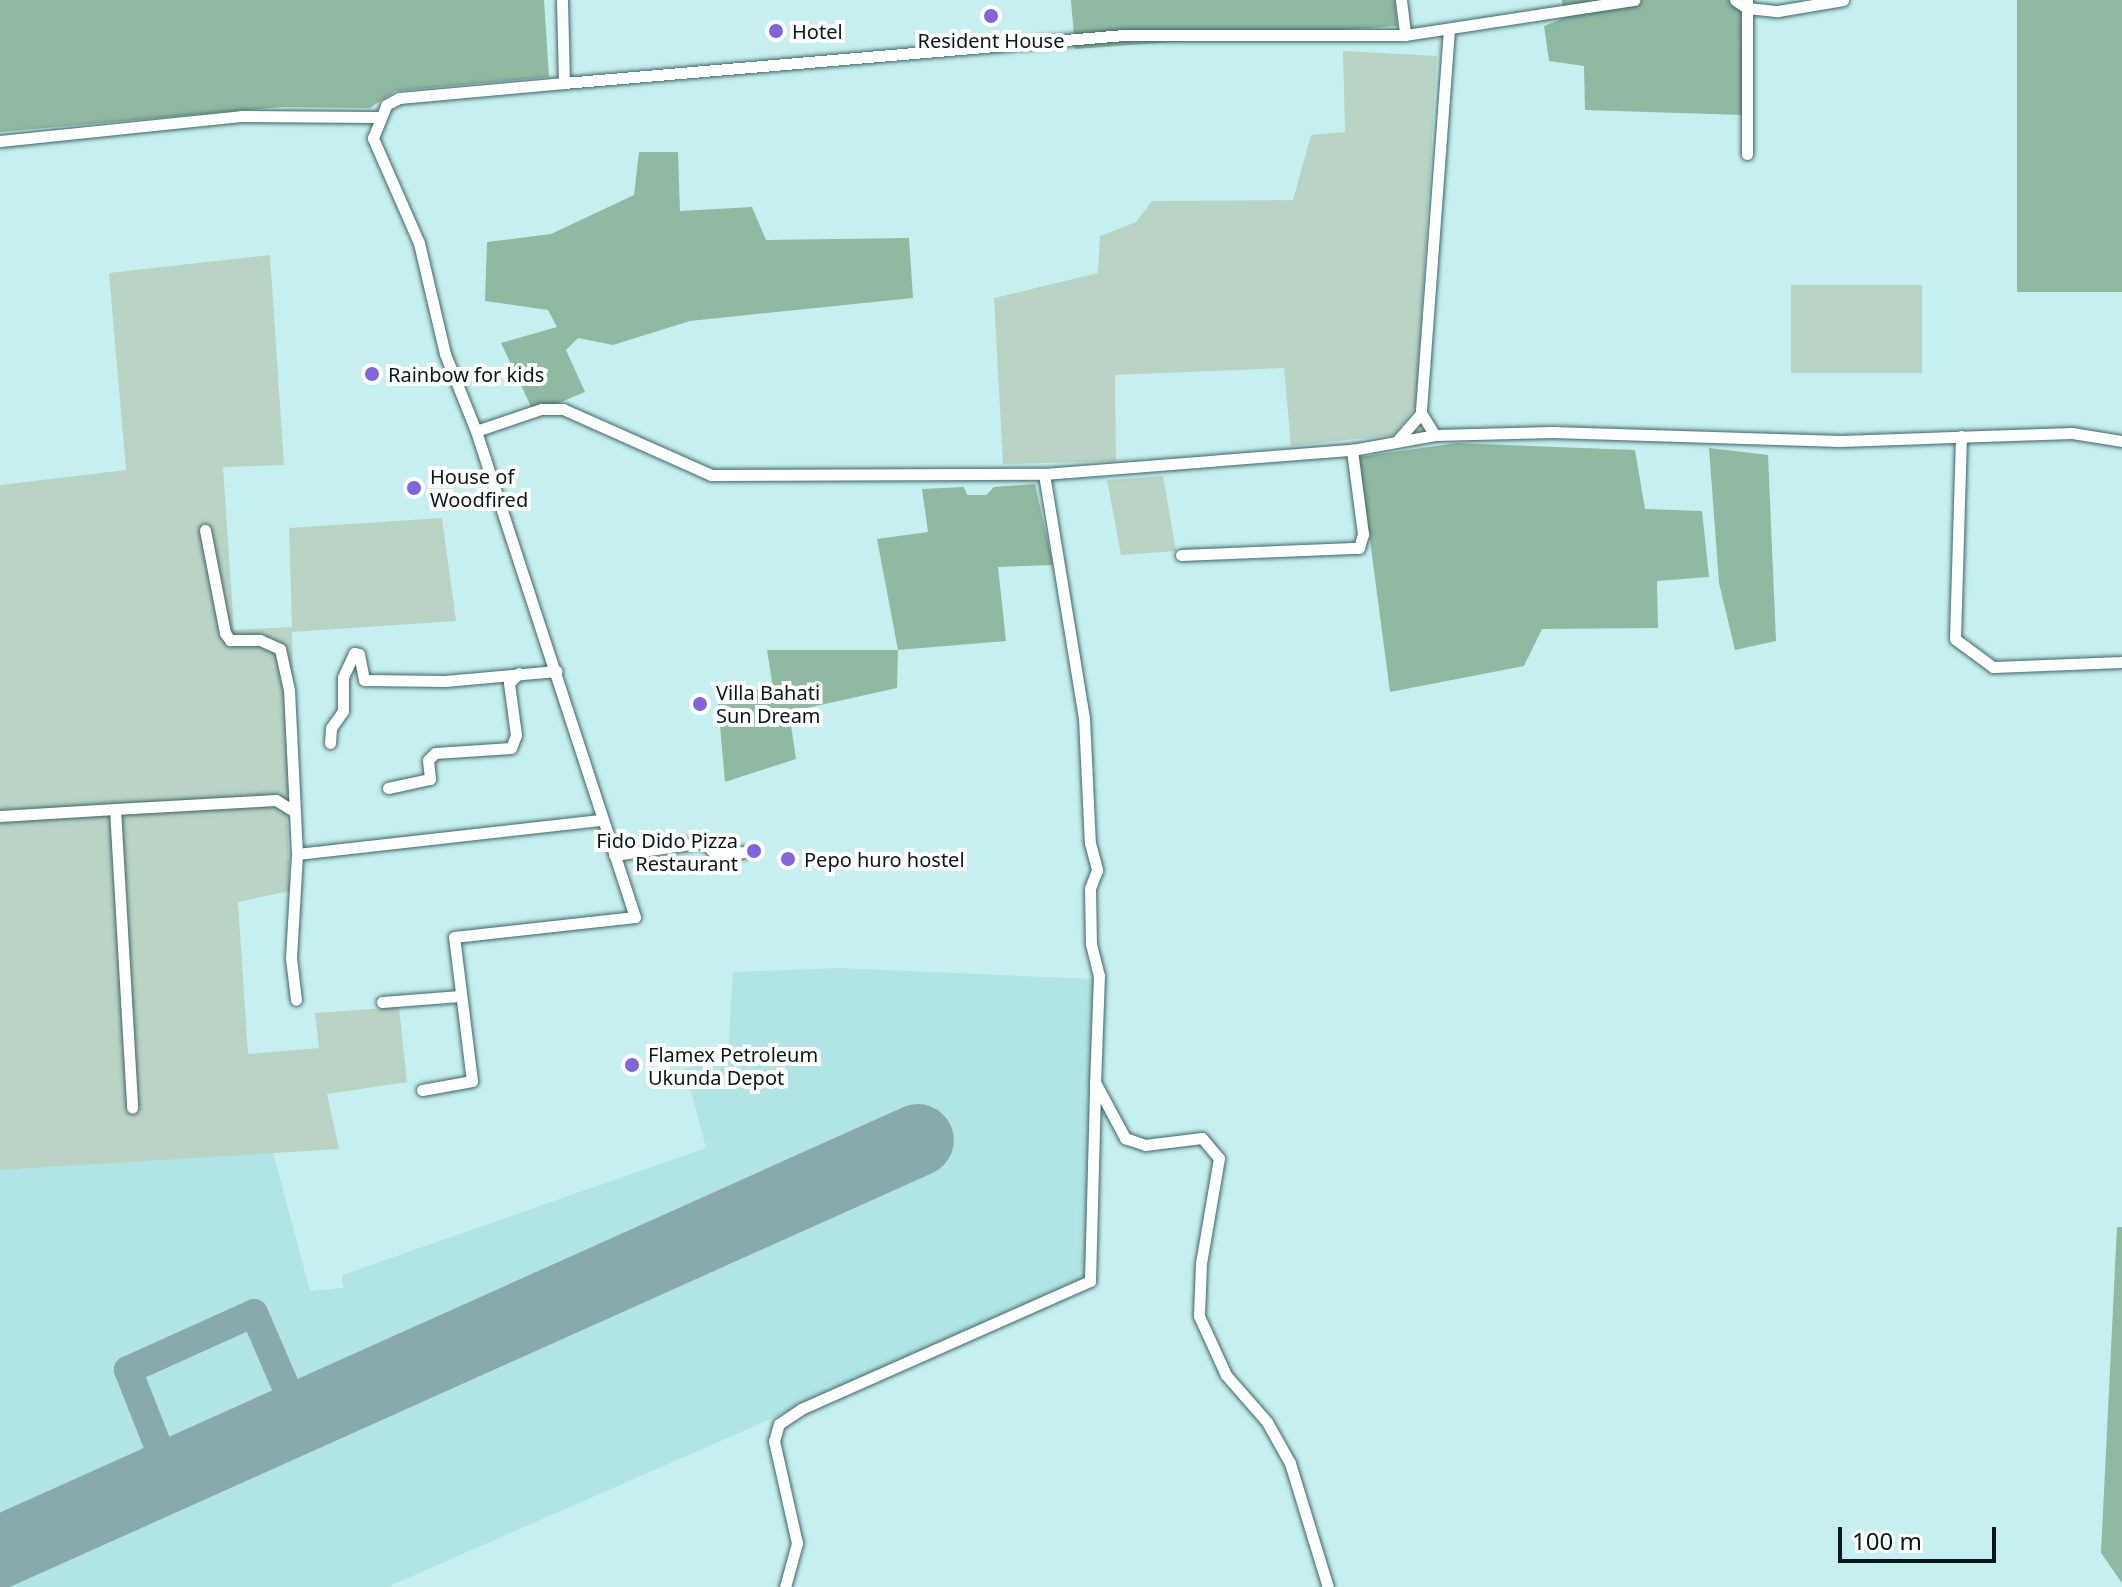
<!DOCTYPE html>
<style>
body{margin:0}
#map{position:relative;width:2122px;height:1587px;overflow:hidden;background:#c6f0f0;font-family:"Noto Sans",sans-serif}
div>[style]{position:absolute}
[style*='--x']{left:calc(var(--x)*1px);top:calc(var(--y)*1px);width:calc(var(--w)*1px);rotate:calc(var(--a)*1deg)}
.built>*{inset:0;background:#b1e4e4}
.green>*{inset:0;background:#b9d4c4;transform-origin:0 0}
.forest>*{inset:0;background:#8fb9a1;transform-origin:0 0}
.taxiway>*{height:28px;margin:-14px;padding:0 14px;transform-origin:14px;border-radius:14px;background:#8aa}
.runway>*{height:72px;margin:-36px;padding:0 36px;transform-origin:36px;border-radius:36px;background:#8aa}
.roads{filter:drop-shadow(0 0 2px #3f6566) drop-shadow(0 0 2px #3f6566)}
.minor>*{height:11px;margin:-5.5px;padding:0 5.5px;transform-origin:5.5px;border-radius:5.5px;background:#fff}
.dots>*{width:22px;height:22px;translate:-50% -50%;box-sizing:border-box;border:4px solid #fff;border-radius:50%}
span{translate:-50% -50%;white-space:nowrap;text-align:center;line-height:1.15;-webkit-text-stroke:8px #fff;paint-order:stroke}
.poi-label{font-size:20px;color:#081818}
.left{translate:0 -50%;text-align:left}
.right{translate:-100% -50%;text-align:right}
.scale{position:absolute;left:1838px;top:1527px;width:158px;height:36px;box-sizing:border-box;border:4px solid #081818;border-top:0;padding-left:10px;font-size:24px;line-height:28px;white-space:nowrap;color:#081818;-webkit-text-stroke:6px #fff;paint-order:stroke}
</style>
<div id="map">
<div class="built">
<div style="clip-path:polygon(839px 968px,1094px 979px,1086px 1281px,387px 1587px,0 1587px,0 1170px,273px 1152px,310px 1291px,343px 1288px,342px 1275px,706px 1148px,685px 1069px,728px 1054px,733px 972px)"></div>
</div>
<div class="green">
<div style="clip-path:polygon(1343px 51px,1437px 56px,1416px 406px,1394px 435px,1291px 446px,1284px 368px,1115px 375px,1116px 461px,1003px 464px,994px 298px,1098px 273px,1100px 236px,1136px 222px,1152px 201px,1293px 200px,1311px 135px,1345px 132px)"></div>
<div style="clip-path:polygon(270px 255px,284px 465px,223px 467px,234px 630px,292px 627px,289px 528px,442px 518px,456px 621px,292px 632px,296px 788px,286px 797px,290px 891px,238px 902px,248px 1054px,319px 1048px,315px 1013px,399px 1007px,407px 1082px,327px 1094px,339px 1149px,0 1170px,0 485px,126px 470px,109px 273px)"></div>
<div style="left:1791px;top:285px;width:131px;height:88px"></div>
<div style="clip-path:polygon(1163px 476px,1176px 551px,1121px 555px,1107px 480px)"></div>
</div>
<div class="forest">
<div style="clip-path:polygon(0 0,544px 0,549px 77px,395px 91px,370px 108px,282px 107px,0 132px)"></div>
<div style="clip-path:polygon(1071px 0,1395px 0,1397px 26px,1075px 49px)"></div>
<div style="clip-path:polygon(1562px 0,1741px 0,1743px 115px,1585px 110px,1584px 66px,1549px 61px,1544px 26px,1564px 18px)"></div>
<div style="left:2017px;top:0;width:105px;height:292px"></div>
<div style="clip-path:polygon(639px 152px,678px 152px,680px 211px,752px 207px,766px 240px,909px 238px,913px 298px,690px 321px,613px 345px,578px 338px,566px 350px,585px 392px,534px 413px,501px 343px,557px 327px,548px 310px,485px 301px,487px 242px,551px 234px,634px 195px)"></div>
<div style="clip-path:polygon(1457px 443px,1635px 450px,1645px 509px,1702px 511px,1709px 577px,1657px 581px,1658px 628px,1542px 629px,1524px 666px,1390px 692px,1359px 457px)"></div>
<div style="clip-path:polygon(1709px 448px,1768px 455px,1776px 641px,1735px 650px,1719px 583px)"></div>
<div style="clip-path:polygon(1035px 484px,1053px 565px,998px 567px,1006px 641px,898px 650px,897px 688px,789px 712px,796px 759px,725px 782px,717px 692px,773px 688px,767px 650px,898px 650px,877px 539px,928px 532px,922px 489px,964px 487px,967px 495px,986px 495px,994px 487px)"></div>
<div style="clip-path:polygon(2117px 1227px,2122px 1227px,2122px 1583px,2101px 1553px)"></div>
</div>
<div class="taxiway">
<div style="--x:169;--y:1474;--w:112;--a:-111.5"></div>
<div style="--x:128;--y:1370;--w:138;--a:-24.3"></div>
<div style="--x:254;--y:1313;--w:111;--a:66.7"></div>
</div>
<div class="runway">
<div style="--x:0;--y:1552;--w:1006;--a:-24.17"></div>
</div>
<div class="roads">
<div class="minor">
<div style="--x:1401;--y:0;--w:35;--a:83"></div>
<div style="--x:1735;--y:0;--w:14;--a:34"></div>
<div style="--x:1747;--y:8;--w:31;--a:6"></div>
<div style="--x:1778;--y:11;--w:66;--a:-9.6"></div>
<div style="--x:1747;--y:0;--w:154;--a:90"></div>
<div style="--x:1449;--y:29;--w:385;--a:94.2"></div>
<div style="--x:1421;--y:413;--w:26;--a:58"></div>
<div style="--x:1435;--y:435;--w:117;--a:-1.5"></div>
<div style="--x:1552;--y:432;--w:289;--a:1.8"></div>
<div style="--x:1841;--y:441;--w:231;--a:-2"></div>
<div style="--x:2072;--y:433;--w:51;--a:9.1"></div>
<div style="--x:564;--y:83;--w:562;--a:-4.9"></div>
<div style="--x:1124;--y:35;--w:281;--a:0"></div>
<div style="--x:1405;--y:35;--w:232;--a:-8.7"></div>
<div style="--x:0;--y:141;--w:242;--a:-5.9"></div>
<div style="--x:241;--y:116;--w:136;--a:0.4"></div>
<div style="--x:476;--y:431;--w:69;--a:-18.7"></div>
<div style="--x:541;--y:409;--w:22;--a:0"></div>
<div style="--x:563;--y:409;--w:162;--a:24"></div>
<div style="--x:711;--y:475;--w:333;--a:-0.2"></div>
<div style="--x:1044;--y:474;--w:309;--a:-4.5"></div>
<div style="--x:1352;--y:450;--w:84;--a:-10.2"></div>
<div style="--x:1961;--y:436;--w:203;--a:91.7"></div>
<div style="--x:1955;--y:639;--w:47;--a:36.4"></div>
<div style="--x:1993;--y:667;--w:129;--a:-2.2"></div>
<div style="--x:1397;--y:441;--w:37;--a:-49"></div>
<div style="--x:1044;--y:474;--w:247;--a:80.7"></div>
<div style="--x:1084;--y:718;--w:125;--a:87.3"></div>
<div style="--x:1090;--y:843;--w:28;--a:75"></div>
<div style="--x:1097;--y:870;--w:19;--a:111"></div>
<div style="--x:1090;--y:888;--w:56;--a:89"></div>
<div style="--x:1091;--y:944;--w:32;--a:76"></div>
<div style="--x:1099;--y:975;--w:107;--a:92.1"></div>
<div style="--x:1095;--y:1082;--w:64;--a:61.8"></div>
<div style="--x:1125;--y:1138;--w:21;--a:19"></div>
<div style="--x:1145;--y:1145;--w:57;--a:-7"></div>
<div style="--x:1202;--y:1138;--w:26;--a:50"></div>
<div style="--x:1219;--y:1158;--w:107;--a:99.7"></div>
<div style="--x:1201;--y:1263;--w:53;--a:92.2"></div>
<div style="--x:1199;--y:1316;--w:65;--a:65.4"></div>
<div style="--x:1226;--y:1375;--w:62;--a:48.9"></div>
<div style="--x:1267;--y:1422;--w:47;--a:60.7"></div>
<div style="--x:1290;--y:1463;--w:130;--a:73"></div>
<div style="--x:205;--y:530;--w:105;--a:79"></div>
<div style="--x:225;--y:633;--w:9;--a:54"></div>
<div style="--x:230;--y:640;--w:30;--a:0"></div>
<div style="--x:260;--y:640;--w:22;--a:24"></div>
<div style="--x:280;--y:649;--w:42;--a:77.6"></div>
<div style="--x:289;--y:690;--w:164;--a:87.2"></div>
<div style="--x:297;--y:854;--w:104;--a:93.3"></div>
<div style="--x:291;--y:958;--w:42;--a:83.2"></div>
<div style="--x:1181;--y:555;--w:178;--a:-2.3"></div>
<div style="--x:1359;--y:548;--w:15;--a:-74"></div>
<div style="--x:1363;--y:534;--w:85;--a:-97.5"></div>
<div style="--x:330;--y:743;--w:15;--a:-86"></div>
<div style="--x:331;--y:728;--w:21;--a:-55"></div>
<div style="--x:343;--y:711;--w:34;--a:-90"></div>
<div style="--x:343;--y:677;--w:26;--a:-65"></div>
<div style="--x:354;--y:653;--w:5;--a:11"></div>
<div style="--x:359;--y:654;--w:26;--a:79"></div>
<div style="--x:364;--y:680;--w:81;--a:0.7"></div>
<div style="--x:445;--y:681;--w:112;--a:-5.1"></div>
<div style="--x:388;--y:788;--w:43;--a:-12.1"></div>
<div style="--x:430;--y:779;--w:19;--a:-96"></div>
<div style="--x:428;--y:760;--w:10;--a:-45"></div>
<div style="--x:435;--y:753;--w:76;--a:-3.8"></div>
<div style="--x:511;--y:748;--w:14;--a:-69"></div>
<div style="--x:516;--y:735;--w:52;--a:-97.7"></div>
<div style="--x:509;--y:683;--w:14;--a:-45"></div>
<div style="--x:115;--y:809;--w:161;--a:-3.2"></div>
<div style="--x:276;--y:800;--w:19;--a:32"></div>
<div style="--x:0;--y:816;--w:115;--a:-3.5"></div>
<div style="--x:115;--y:809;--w:299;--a:86.7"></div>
<div style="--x:297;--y:854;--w:307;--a:-6.4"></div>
<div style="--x:614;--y:855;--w:91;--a:-8.2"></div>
<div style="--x:704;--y:842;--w:16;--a:47"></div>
<div style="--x:715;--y:854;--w:30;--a:-4"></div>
<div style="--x:382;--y:1002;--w:78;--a:-4.4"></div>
<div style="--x:422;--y:1090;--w:51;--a:-10.2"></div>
<div style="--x:472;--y:1081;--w:145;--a:-97.1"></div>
<div style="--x:454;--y:937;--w:182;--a:-6.3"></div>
<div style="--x:635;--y:917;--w:511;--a:-108.12"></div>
<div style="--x:476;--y:431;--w:83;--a:-111.9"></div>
<div style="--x:445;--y:354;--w:114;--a:-103.2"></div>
<div style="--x:419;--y:243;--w:115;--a:-113.7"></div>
<div style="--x:373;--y:138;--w:35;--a:-68"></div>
<div style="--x:386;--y:105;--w:15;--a:-28"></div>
<div style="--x:399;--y:98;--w:166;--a:-5.2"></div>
<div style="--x:564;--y:83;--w:83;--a:-91.4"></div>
<div style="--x:785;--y:1587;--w:46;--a:-74.7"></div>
<div style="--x:797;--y:1543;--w:105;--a:-102.7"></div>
<div style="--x:774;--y:1441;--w:18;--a:-74"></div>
<div style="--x:779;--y:1424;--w:27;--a:-34"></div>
<div style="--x:801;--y:1409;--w:316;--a:-23.9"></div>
<div style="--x:1090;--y:1281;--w:195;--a:-88.5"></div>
</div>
</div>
<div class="dots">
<div style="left:991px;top:16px;background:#8165e0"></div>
<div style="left:776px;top:31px;background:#8165e0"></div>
<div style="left:372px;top:374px;background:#8165e0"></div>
<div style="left:414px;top:488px;background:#8165e0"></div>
<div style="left:700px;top:704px;background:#8165e0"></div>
<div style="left:754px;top:851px;background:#8165e0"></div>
<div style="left:788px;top:859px;background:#8165e0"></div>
<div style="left:632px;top:1065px;background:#8165e0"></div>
</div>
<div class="poi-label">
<span class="left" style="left:792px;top:31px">Hotel</span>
<span style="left:991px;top:40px">Resident House</span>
<span class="left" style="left:388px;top:374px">Rainbow for kids</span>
<span class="left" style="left:430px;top:488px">House of<br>Woodfired</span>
<span class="left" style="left:716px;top:704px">Villa Bahati<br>Sun Dream</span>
<span class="right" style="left:738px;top:852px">Fido Dido Pizza<br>Restaurant</span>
<span class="left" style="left:804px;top:859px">Pepo huro hostel</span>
<span class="left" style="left:648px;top:1066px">Flamex Petroleum<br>Ukunda Depot</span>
</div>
<div class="scale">100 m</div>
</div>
